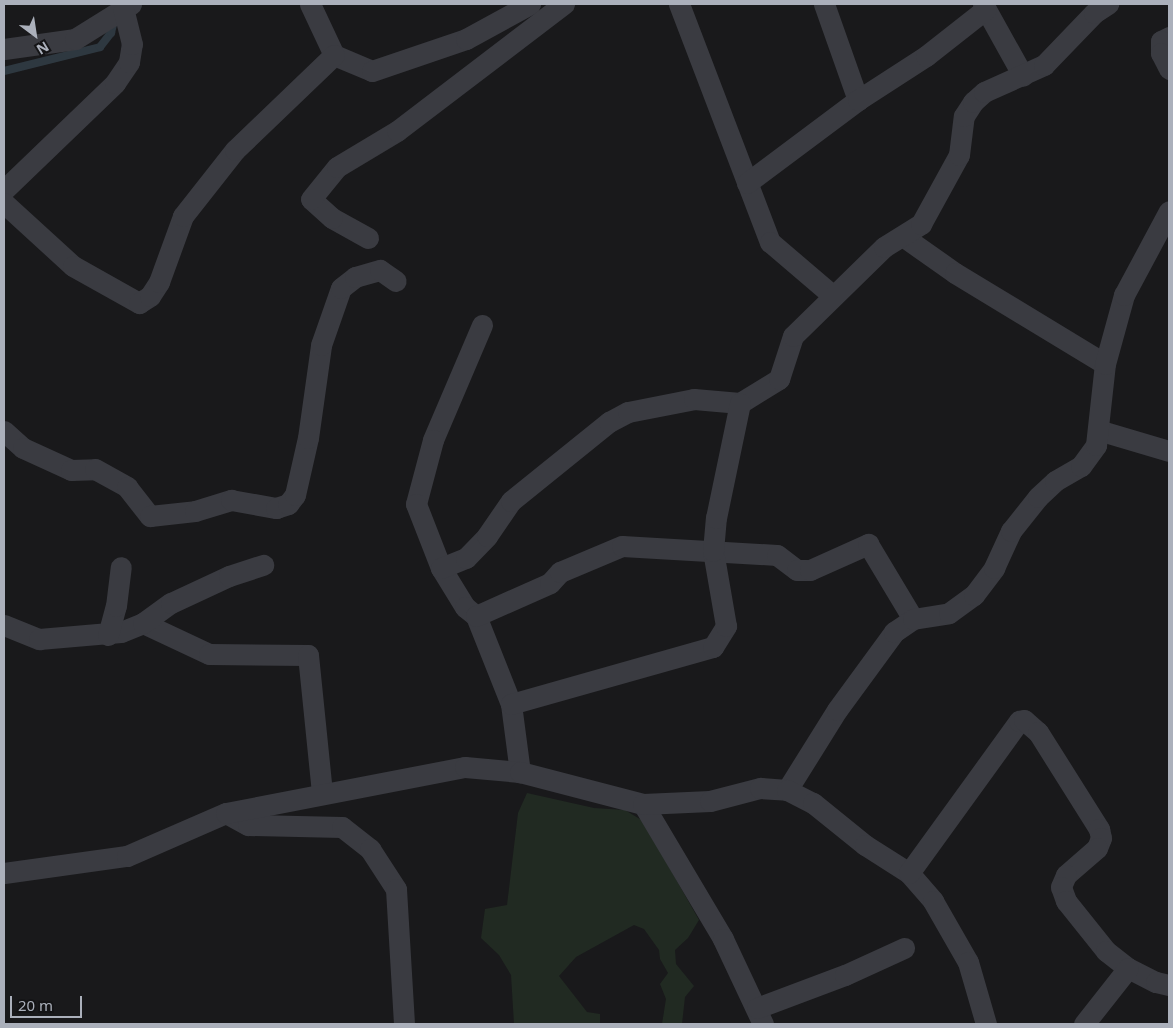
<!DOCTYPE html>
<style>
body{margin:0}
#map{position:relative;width:1173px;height:1028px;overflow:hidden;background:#19191b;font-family:"Noto Sans",sans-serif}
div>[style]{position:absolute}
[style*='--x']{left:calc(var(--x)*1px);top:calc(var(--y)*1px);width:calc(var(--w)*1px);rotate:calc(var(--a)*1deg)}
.green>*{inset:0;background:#212a22}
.stream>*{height:8px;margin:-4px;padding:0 4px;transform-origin:4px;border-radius:4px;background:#2e3840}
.minor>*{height:21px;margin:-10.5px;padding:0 10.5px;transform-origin:10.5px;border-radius:10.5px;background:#3a3b41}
span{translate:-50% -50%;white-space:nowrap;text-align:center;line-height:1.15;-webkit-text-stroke:4px #141416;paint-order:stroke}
.frame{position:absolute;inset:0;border:5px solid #abb0bb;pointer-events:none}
.north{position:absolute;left:10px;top:10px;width:50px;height:50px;-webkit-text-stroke:4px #141416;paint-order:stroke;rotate:149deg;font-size:14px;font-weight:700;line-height:20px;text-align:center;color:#abb0bb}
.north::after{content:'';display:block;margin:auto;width:18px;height:22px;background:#abb0bb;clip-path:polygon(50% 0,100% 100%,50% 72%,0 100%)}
.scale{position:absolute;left:10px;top:996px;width:72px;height:22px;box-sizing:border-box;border:2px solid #abb0bb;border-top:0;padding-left:6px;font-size:15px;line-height:18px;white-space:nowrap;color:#abb0bb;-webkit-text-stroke:4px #141416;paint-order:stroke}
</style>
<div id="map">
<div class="green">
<div style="clip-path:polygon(527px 793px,594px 808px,625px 810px,643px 821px,699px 920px,688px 938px,675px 950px,676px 964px,694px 986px,685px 997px,682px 1024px,662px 1024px,666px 999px,660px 984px,668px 973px,660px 959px,659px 950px,644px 929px,634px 925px,576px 957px,559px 976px,587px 1012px,600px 1014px,600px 1024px,514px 1024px,511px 975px,499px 955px,481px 938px,485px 909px,507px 905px,518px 813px)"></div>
</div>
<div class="stream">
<div style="--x:4;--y:71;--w:99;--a:-14"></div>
<div style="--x:100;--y:47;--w:18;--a:-52"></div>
<div style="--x:111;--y:33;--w:13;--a:-77"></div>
</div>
<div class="minor">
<div style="--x:310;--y:4;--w:56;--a:64.8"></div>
<div style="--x:334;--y:55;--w:41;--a:22.8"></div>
<div style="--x:372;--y:71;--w:99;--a:-18.8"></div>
<div style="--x:466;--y:39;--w:73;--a:-28.7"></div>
<div style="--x:679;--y:4;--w:255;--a:69.1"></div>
<div style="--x:770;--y:242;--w:82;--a:40.5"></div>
<div style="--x:824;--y:4;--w:102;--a:70.5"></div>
<div style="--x:983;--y:4;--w:82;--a:60.9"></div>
<div style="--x:1169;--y:37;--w:9;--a:153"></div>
<div style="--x:1161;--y:41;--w:12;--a:90"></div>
<div style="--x:1161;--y:53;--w:18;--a:63"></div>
<div style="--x:4;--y:49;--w:72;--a:-8"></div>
<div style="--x:75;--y:39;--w:66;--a:-32"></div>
<div style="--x:747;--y:183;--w:139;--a:-36.8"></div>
<div style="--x:858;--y:100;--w:81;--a:-32.9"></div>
<div style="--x:926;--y:56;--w:76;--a:-38.1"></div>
<div style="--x:4;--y:190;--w:154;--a:-43.9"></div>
<div style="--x:115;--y:83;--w:25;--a:-56"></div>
<div style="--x:129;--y:62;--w:18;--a:-81"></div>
<div style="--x:132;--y:44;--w:34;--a:-104"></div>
<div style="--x:4;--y:203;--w:93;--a:42.4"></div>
<div style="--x:73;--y:266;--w:76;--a:29.3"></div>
<div style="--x:139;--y:303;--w:13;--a:-32"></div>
<div style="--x:150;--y:296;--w:17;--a:-57"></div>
<div style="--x:159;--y:282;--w:70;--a:-70"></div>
<div style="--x:183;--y:216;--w:84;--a:-51.8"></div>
<div style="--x:235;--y:150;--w:137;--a:-43.8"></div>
<div style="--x:904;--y:237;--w:62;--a:35.2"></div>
<div style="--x:955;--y:273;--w:175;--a:31.2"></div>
<div style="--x:368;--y:238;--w:41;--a:-150.9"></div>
<div style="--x:332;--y:218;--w:28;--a:-138"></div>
<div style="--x:311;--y:199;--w:41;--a:-50.9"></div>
<div style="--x:337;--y:167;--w:70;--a:-31"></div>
<div style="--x:397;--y:131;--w:210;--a:-37.3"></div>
<div style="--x:482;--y:325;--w:125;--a:113.1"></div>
<div style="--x:433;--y:440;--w:66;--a:104.9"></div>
<div style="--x:416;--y:504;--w:69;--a:68.7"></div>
<div style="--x:441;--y:568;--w:46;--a:58.4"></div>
<div style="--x:465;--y:607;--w:14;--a:39"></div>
<div style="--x:476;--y:616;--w:95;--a:68.3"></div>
<div style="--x:511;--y:704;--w:69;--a:82.5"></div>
<div style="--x:1098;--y:430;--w:74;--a:16.5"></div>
<div style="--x:4;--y:431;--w:25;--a:42"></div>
<div style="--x:23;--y:448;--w:53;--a:24.6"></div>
<div style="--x:71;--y:470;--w:24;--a:-2"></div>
<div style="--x:95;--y:469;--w:37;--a:29"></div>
<div style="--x:127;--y:487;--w:37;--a:52"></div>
<div style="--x:150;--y:516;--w:45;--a:-6.3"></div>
<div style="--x:195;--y:511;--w:38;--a:-17"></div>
<div style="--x:231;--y:500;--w:46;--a:10.1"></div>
<div style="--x:276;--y:508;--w:13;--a:-18"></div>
<div style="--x:288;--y:504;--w:11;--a:-52"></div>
<div style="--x:295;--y:495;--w:58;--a:-77.2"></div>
<div style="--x:308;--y:438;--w:94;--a:-82"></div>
<div style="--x:321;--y:345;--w:60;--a:-70.7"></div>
<div style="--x:341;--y:288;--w:18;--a:-38"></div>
<div style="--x:355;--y:277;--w:26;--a:-16"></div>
<div style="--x:380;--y:270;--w:19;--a:35"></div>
<div style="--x:441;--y:568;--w:27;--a:-22"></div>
<div style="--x:466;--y:558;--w:30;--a:-46"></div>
<div style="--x:487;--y:536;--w:42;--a:-55.6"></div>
<div style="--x:511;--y:501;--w:126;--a:-38.9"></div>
<div style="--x:609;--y:422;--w:21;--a:-28"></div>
<div style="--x:628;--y:412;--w:67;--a:-11.1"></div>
<div style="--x:694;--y:399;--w:46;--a:5"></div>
<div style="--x:740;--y:403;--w:46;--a:-31.6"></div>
<div style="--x:779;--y:379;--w:45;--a:-72"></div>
<div style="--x:793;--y:336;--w:127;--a:-44.4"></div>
<div style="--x:884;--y:247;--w:44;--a:-31.9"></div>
<div style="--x:921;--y:224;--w:79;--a:-61.2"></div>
<div style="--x:959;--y:155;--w:39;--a:-83"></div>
<div style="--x:964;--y:116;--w:17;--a:-57"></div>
<div style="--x:973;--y:102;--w:15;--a:-42"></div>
<div style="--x:984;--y:92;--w:66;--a:-24.2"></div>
<div style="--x:1044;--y:65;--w:72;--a:-46.1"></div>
<div style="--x:1094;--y:13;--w:17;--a:-33"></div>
<div style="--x:476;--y:616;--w:81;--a:-24"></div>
<div style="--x:550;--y:583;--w:15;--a:-48"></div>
<div style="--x:560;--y:572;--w:67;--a:-22.8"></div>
<div style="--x:622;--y:546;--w:155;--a:3.3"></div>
<div style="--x:777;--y:555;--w:25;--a:37"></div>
<div style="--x:797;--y:570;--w:13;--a:0"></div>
<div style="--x:810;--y:570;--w:64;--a:-24.1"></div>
<div style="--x:868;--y:544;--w:87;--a:59"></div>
<div style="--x:143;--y:623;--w:73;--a:25.2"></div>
<div style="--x:209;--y:654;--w:99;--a:0.6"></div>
<div style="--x:308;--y:655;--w:138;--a:84.2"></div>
<div style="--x:4;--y:625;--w:38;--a:22"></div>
<div style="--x:39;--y:639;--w:82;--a:-4.9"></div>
<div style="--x:121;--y:632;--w:24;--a:-22"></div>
<div style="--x:143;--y:623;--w:34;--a:-36"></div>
<div style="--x:171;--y:603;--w:64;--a:-25"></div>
<div style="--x:229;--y:576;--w:36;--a:-18"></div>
<div style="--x:108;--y:635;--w:30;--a:-75"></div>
<div style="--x:116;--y:606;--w:39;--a:-83"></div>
<div style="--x:511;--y:704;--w:210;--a:-15.8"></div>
<div style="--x:713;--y:647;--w:25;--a:-58"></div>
<div style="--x:726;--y:626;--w:76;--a:-99.8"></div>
<div style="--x:713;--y:551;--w:33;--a:-85"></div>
<div style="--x:716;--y:518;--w:117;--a:-78.2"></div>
<div style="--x:787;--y:790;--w:94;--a:-58"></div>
<div style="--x:837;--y:710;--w:97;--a:-53.8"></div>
<div style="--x:894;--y:632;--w:23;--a:-34"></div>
<div style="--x:913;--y:619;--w:36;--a:-9"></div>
<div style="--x:949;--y:613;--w:31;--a:-36"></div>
<div style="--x:974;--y:595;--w:34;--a:-53"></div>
<div style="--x:994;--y:568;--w:41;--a:-65.3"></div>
<div style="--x:1011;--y:531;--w:43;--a:-51.5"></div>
<div style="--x:1038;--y:497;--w:23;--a:-43"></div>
<div style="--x:1055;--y:481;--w:30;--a:-30"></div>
<div style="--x:1081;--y:466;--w:26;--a:-54"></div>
<div style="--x:1096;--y:445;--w:81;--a:-83.7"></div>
<div style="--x:1105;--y:364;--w:72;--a:-74.6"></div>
<div style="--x:1124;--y:295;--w:95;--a:-61.8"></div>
<div style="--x:643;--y:804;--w:157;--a:59.3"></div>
<div style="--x:723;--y:939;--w:94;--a:64.8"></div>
<div style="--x:226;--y:813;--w:25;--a:29"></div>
<div style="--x:248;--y:825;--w:94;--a:1.2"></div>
<div style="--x:342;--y:827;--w:36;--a:38"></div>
<div style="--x:370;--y:849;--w:48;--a:57"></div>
<div style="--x:396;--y:889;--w:135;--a:86.6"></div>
<div style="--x:4;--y:873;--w:124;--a:-7.9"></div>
<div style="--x:127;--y:856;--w:108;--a:-23.5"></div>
<div style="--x:226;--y:813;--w:243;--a:-10.9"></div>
<div style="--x:465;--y:767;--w:55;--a:5.2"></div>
<div style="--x:520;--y:772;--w:127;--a:14.6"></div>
<div style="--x:643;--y:804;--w:67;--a:-2.6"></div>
<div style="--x:710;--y:801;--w:52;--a:-14.6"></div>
<div style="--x:760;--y:788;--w:27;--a:4"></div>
<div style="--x:787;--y:790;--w:29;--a:27"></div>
<div style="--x:813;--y:803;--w:67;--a:38.9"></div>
<div style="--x:865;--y:845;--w:52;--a:32.5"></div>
<div style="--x:909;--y:873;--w:37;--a:49"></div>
<div style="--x:933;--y:901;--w:70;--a:60.2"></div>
<div style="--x:968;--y:962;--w:65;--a:73.8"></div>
<div style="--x:909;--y:873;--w:188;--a:-54.1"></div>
<div style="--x:1019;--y:721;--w:5;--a:-11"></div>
<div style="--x:1024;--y:720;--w:18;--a:41"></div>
<div style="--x:1038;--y:732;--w:115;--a:57.8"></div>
<div style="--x:1099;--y:829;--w:9;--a:77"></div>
<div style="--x:1101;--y:838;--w:11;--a:112"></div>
<div style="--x:1097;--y:848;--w:41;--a:138.9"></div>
<div style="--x:1066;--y:875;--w:13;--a:113"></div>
<div style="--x:1061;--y:887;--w:15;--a:70"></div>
<div style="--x:1066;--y:901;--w:64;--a:51.3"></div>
<div style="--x:1106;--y:951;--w:28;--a:38"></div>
<div style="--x:1128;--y:968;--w:31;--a:27"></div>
<div style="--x:1156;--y:982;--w:13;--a:13"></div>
<div style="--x:757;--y:1008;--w:94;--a:-20.6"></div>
<div style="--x:845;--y:975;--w:65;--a:-24.6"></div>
<div style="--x:1084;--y:1024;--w:71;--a:-51.8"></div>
</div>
<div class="frame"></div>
<div class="north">N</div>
<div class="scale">20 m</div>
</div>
